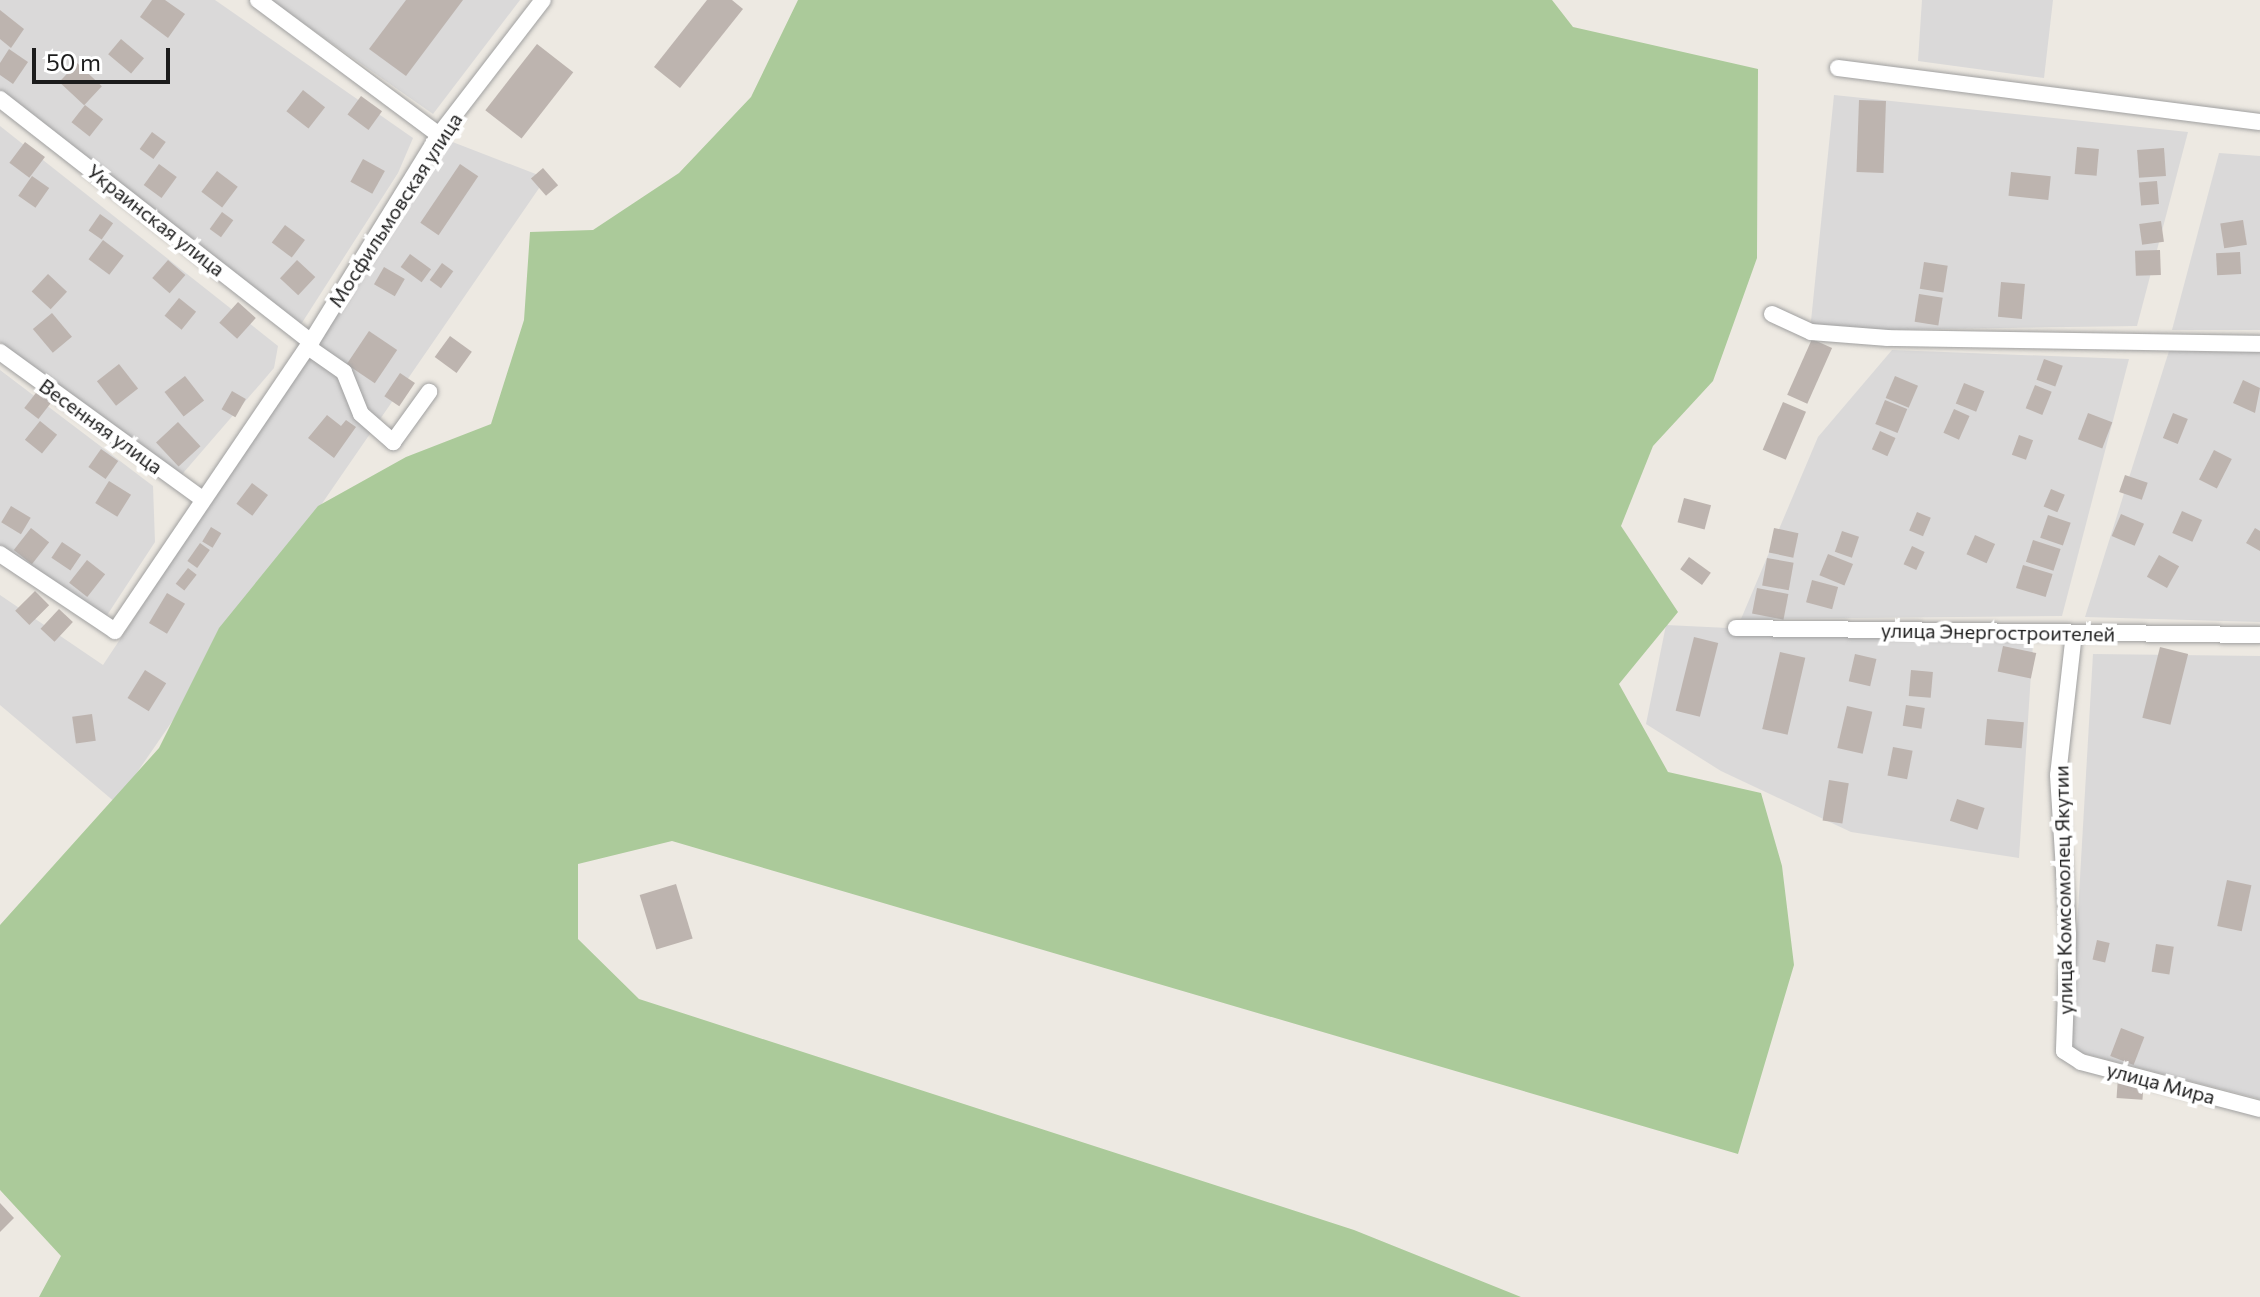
<!DOCTYPE html>
<meta charset="utf-8">
<style>
body{margin:0}
#map{position:relative;width:2260px;height:1297px;overflow:hidden;background:#ede9e2;font-family:Commissioner,sans-serif}
div>[style]{position:absolute}
[style*='--x']{left:calc(var(--x)*1px);top:calc(var(--y)*1px);width:calc(var(--w)*1px);rotate:calc(var(--a)*1deg)}
.residential>*{inset:0;background:#dad9d9}
.forest>*{inset:0;background:#abca9a}
.building>*{inset:0;background:#bdb4af;transform-origin:0 0}
.roads{filter:drop-shadow(0 0 2px #a0a0a0) drop-shadow(0 0 2px #a0a0a0)}
.street>*{height:16px;margin:-8px;padding:0 8px;transform-origin:8px;border-radius:8px;background:#fff}
span{translate:-50% -50%;white-space:nowrap;text-align:center;line-height:1.15;-webkit-text-stroke:8px #fff;paint-order:stroke}
.street-label{font-size:20px;color:#1c1c1c}
.scale{position:absolute;left:32px;top:48px;width:138px;height:36px;box-sizing:border-box;border:4px solid #1c1c1c;border-top:0;padding-left:10px;font-size:24px;line-height:28px;white-space:nowrap;color:#1c1c1c;-webkit-text-stroke:6px #fff;paint-order:stroke}
</style>
<div id="map">
<div class="residential">
<div style="clip-path:polygon(0 0,215px 0,413px 138px,398px 173px,298px 329px,0 92px)"></div>
<div style="clip-path:polygon(270px 0,520px 0,433px 114px)"></div>
<div style="clip-path:polygon(1922px 0,2053px 0,2044px 78px,1918px 61px)"></div>
<div style="clip-path:polygon(1834px 95px,2188px 132px,2137px 326px,1810px 331px)"></div>
<div style="clip-path:polygon(0 126px,278px 346px,274px 368px,178px 479px,0 342px)"></div>
<div style="clip-path:polygon(450px 141px,546px 178px,116px 803px,0 705px,0 595px,103px 665px)"></div>
<div style="clip-path:polygon(2219px 153px,2260px 156px,2260px 330px,2172px 330px)"></div>
<div style="clip-path:polygon(1892px 350px,2129px 359px,2062px 616px,1741px 619px,1818px 437px)"></div>
<div style="clip-path:polygon(2169px 351px,2260px 352px,2260px 622px,2085px 617px)"></div>
<div style="clip-path:polygon(0 370px,153px 486px,155px 542px,98px 629px,0 556px)"></div>
<div style="clip-path:polygon(1666px 625px,2033px 643px,2019px 858px,1851px 832px,1721px 771px,1646px 724px)"></div>
<div style="clip-path:polygon(2093px 654px,2260px 656px,2260px 1099px,2070px 1050px)"></div>
</div>
<div class="forest">
<div style="clip-path:polygon(798px 0,1552px 0,1573px 27px,1758px 69px,1757px 258px,1713px 381px,1653px 446px,1621px 526px,1678px 612px,1619px 684px,1668px 772px,1761px 793px,1782px 866px,1794px 965px,1738px 1154px,672px 841px,578px 864px,578px 939px,639px 999px,1354px 1230px,1521px 1297px,39px 1297px,61px 1256px,0 1190px,0 925px,159px 748px,219px 628px,318px 506px,406px 457px,491px 424px,524px 320px,530px 232px,593px 230px,679px 173px,751px 97px)"></div>
</div>
<div class="building">
<div style="clip-path:polygon(152px 0,165px 0,185px 14px,168px 38px,140px 17px)"></div>
<div style="clip-path:polygon(406px 0,463px 0,406px 76px,369px 49px)"></div>
<div style="clip-path:polygon(707px 0,732px 0,743px 9px,680px 88px,654px 67px)"></div>
<div style="clip-path:polygon(0 10px,24px 29px,11px 48px,0 39px)"></div>
<div style="left:121px;top:39px;width:30px;height:20px;rotate:40deg"></div>
<div style="left:537px;top:44px;width:46px;height:84px;rotate:38deg"></div>
<div style="clip-path:polygon(9px 49px,28px 62px,13px 84px,0 75px,0 63px)"></div>
<div style="left:77px;top:63px;width:34px;height:26px;rotate:43deg"></div>
<div style="left:303px;top:90px;width:28px;height:27px;rotate:38deg"></div>
<div style="left:361px;top:96px;width:26px;height:23px;rotate:36deg"></div>
<div style="left:1859px;top:100px;width:27px;height:72px;rotate:2deg"></div>
<div style="left:85px;top:105px;width:23px;height:22px;rotate:38deg"></div>
<div style="left:152px;top:132px;width:17px;height:21px;rotate:36deg"></div>
<div style="left:25px;top:142px;width:25px;height:26px;rotate:37deg"></div>
<div style="left:2077px;top:147px;width:22px;height:27px;rotate:5deg"></div>
<div style="left:2164px;top:148px;width:28px;height:27px;rotate:86deg"></div>
<div style="left:363px;top:159px;width:25px;height:26px;rotate:29deg"></div>
<div style="left:159px;top:164px;width:22px;height:26px;rotate:36deg"></div>
<div style="left:460px;top:164px;width:22px;height:71px;rotate:34deg"></div>
<div style="left:543px;top:168px;width:23px;height:16px;rotate:49deg"></div>
<div style="left:217px;top:171px;width:26px;height:26px;rotate:37deg"></div>
<div style="left:2011px;top:172px;width:40px;height:24px;rotate:6deg"></div>
<div style="left:32px;top:176px;width:21px;height:24px;rotate:35deg"></div>
<div style="left:2157px;top:181px;width:23px;height:18px;rotate:85deg"></div>
<div style="left:222px;top:212px;width:14px;height:21px;rotate:36deg"></div>
<div style="left:100px;top:214px;width:16px;height:20px;rotate:35deg"></div>
<div style="left:2243px;top:220px;width:25px;height:23px;rotate:81deg"></div>
<div style="left:2161px;top:221px;width:21px;height:22px;rotate:82deg"></div>
<div style="left:285px;top:225px;width:25px;height:22px;rotate:37deg"></div>
<div style="left:103px;top:240px;width:26px;height:24px;rotate:37deg"></div>
<div style="left:2160px;top:250px;width:25px;height:25px;rotate:88deg"></div>
<div style="left:2240px;top:252px;width:22px;height:24px;rotate:87deg"></div>
<div style="left:410px;top:254px;width:26px;height:16px;rotate:36deg"></div>
<div style="left:168px;top:260px;width:23px;height:24px;rotate:41deg"></div>
<div style="left:297px;top:260px;width:25px;height:25px;rotate:43deg"></div>
<div style="left:1924px;top:262px;width:24px;height:27px;rotate:9deg"></div>
<div style="left:442px;top:263px;width:14px;height:21px;rotate:36deg"></div>
<div style="left:384px;top:267px;width:24px;height:20px;rotate:30deg"></div>
<div style="left:48px;top:274px;width:26px;height:24px;rotate:43deg"></div>
<div style="left:2001px;top:282px;width:24px;height:35px;rotate:5deg"></div>
<div style="left:1919px;top:294px;width:24px;height:28px;rotate:9deg"></div>
<div style="left:179px;top:298px;width:22px;height:23px;rotate:39deg"></div>
<div style="left:238px;top:302px;width:24px;height:28px;rotate:42deg"></div>
<div style="left:52px;top:313px;width:31px;height:25px;rotate:50deg"></div>
<div style="left:369px;top:331px;width:34px;height:40px;rotate:34deg"></div>
<div style="left:450px;top:336px;width:27px;height:26px;rotate:36deg"></div>
<div style="left:1812px;top:339px;width:22px;height:61px;rotate:24deg"></div>
<div style="left:2044px;top:359px;width:20px;height:22px;rotate:20deg"></div>
<div style="left:119px;top:364px;width:31px;height:28px;rotate:52deg"></div>
<div style="left:400px;top:373px;width:18px;height:28px;rotate:34deg"></div>
<div style="left:185px;top:376px;width:31px;height:26px;rotate:52deg"></div>
<div style="left:1895px;top:376px;width:25px;height:24px;rotate:23deg"></div>
<div style="clip-path:polygon(2243px 380px,2260px 388px,2255px 413px,2233px 403px)"></div>
<div style="left:1964px;top:383px;width:22px;height:22px;rotate:22deg"></div>
<div style="left:2035px;top:385px;width:18px;height:25px;rotate:22deg"></div>
<div style="left:39px;top:389px;width:18px;height:24px;rotate:38deg"></div>
<div style="left:232px;top:391px;width:16px;height:21px;rotate:30deg"></div>
<div style="left:1885px;top:400px;width:24px;height:26px;rotate:22deg"></div>
<div style="left:1783px;top:402px;width:25px;height:52px;rotate:23deg"></div>
<div style="left:1954px;top:409px;width:17px;height:26px;rotate:24deg"></div>
<div style="left:2088px;top:413px;width:26px;height:28px;rotate:21deg"></div>
<div style="left:2173px;top:413px;width:16px;height:27px;rotate:22deg"></div>
<div style="clip-path:polygon(327px 415px,341px 426px,346px 420px,356px 427px,334px 458px,308px 438px)"></div>
<div style="left:40px;top:421px;width:22px;height:24px;rotate:39deg"></div>
<div style="left:178px;top:422px;width:33px;height:30px;rotate:47deg"></div>
<div style="left:1880px;top:431px;width:17px;height:20px;rotate:24deg"></div>
<div style="left:2019px;top:435px;width:15px;height:21px;rotate:20deg"></div>
<div style="left:101px;top:449px;width:21px;height:22px;rotate:35deg"></div>
<div style="left:2214px;top:450px;width:20px;height:33px;rotate:27deg"></div>
<div style="left:2125px;top:475px;width:24px;height:18px;rotate:19deg"></div>
<div style="left:109px;top:481px;width:26px;height:26px;rotate:32deg"></div>
<div style="left:252px;top:483px;width:20px;height:26px;rotate:37deg"></div>
<div style="left:2051px;top:489px;width:15px;height:19px;rotate:23deg"></div>
<div style="left:1684px;top:498px;width:28px;height:25px;rotate:15deg"></div>
<div style="left:11px;top:506px;width:23px;height:19px;rotate:31deg"></div>
<div style="left:2182px;top:511px;width:22px;height:24px;rotate:24deg"></div>
<div style="left:1917px;top:512px;width:15px;height:20px;rotate:23deg"></div>
<div style="left:2121px;top:514px;width:25px;height:24px;rotate:23deg"></div>
<div style="left:2048px;top:515px;width:24px;height:24px;rotate:19deg"></div>
<div style="left:211px;top:527px;width:12px;height:17px;rotate:31deg"></div>
<div style="left:31px;top:528px;width:23px;height:28px;rotate:38deg"></div>
<div style="left:1774px;top:528px;width:25px;height:25px;rotate:12deg"></div>
<div style="clip-path:polygon(2255px 528px,2260px 531px,2260px 551px,2246px 543px)"></div>
<div style="left:1842px;top:531px;width:18px;height:22px;rotate:19deg"></div>
<div style="left:1975px;top:535px;width:22px;height:21px;rotate:24deg"></div>
<div style="left:2033px;top:540px;width:29px;height:23px;rotate:18deg"></div>
<div style="left:62px;top:542px;width:23px;height:19px;rotate:34deg"></div>
<div style="left:200px;top:543px;width:12px;height:22px;rotate:35deg"></div>
<div style="left:1912px;top:546px;width:14px;height:20px;rotate:25deg"></div>
<div style="left:1828px;top:554px;width:27px;height:23px;rotate:22deg"></div>
<div style="left:2159px;top:555px;width:23px;height:25px;rotate:29deg"></div>
<div style="left:1689px;top:557px;width:27px;height:15px;rotate:36deg"></div>
<div style="left:1767px;top:558px;width:27px;height:28px;rotate:10deg"></div>
<div style="left:87px;top:560px;width:23px;height:29px;rotate:38deg"></div>
<div style="left:2023px;top:565px;width:31px;height:24px;rotate:17deg"></div>
<div style="left:188px;top:568px;width:11px;height:20px;rotate:38deg"></div>
<div style="left:1812px;top:580px;width:27px;height:23px;rotate:15deg"></div>
<div style="left:1757px;top:588px;width:32px;height:26px;rotate:11deg"></div>
<div style="left:35px;top:591px;width:20px;height:28px;rotate:45deg"></div>
<div style="left:167px;top:593px;width:21px;height:35px;rotate:31deg"></div>
<div style="left:59px;top:609px;width:19px;height:27px;rotate:43deg"></div>
<div style="left:1694px;top:637px;width:25px;height:76px;rotate:14deg"></div>
<div style="left:2003px;top:646px;width:34px;height:26px;rotate:12deg"></div>
<div style="left:2160px;top:647px;width:29px;height:73px;rotate:14deg"></div>
<div style="left:1780px;top:652px;width:26px;height:79px;rotate:13deg"></div>
<div style="left:1855px;top:654px;width:22px;height:28px;rotate:13deg"></div>
<div style="left:145px;top:670px;width:25px;height:33px;rotate:32deg"></div>
<div style="left:1911px;top:670px;width:22px;height:26px;rotate:5deg"></div>
<div style="left:1906px;top:705px;width:19px;height:21px;rotate:9deg"></div>
<div style="left:1847px;top:706px;width:26px;height:43px;rotate:13deg"></div>
<div style="left:92px;top:714px;width:27px;height:20px;rotate:82deg"></div>
<div style="left:1987px;top:719px;width:37px;height:26px;rotate:5deg"></div>
<div style="left:1893px;top:747px;width:20px;height:29px;rotate:11deg"></div>
<div style="left:1829px;top:780px;width:20px;height:41px;rotate:9deg"></div>
<div style="left:1957px;top:799px;width:29px;height:23px;rotate:18deg"></div>
<div style="left:2227px;top:880px;width:25px;height:47px;rotate:12deg"></div>
<div style="left:676px;top:884px;width:57px;height:38px;rotate:73deg"></div>
<div style="left:2097px;top:940px;width:13px;height:20px;rotate:13deg"></div>
<div style="left:2156px;top:944px;width:18px;height:28px;rotate:9deg"></div>
<div style="left:2121px;top:1028px;width:25px;height:30px;rotate:21deg"></div>
<div style="left:2118px;top:1077px;width:26px;height:21px;rotate:4deg"></div>
<div style="clip-path:polygon(0 1203px,14px 1218px,0 1232px)"></div>
</div>
<div class="roads">
<div class="street">
<div style="--x:258;--y:0;--w:226;--a:36.7"></div>
<div style="--x:1838;--y:68;--w:425;--a:7.3"></div>
<div style="--x:0;--y:99;--w:395;--a:38"></div>
<div style="--x:1772;--y:314;--w:43;--a:24.8"></div>
<div style="--x:1811;--y:332;--w:77;--a:4.5"></div>
<div style="--x:1888;--y:338;--w:372;--a:0.9"></div>
<div style="--x:308;--y:347;--w:44;--a:34.8"></div>
<div style="--x:344;--y:372;--w:45;--a:68"></div>
<div style="--x:361;--y:414;--w:43;--a:41.2"></div>
<div style="--x:393;--y:442;--w:62;--a:-54.2"></div>
<div style="--x:0;--y:352;--w:250;--a:36"></div>
<div style="--x:0;--y:554;--w:138;--a:33.8"></div>
<div style="--x:115;--y:631;--w:349;--a:-55.9"></div>
<div style="--x:311;--y:342;--w:243;--a:-58.3"></div>
<div style="--x:439;--y:135;--w:170;--a:-52.4"></div>
<div style="--x:1736;--y:628;--w:524;--a:0.77"></div>
<div style="--x:2074;--y:633;--w:143;--a:96.4"></div>
<div style="--x:2058;--y:775;--w:160;--a:86.4"></div>
<div style="--x:2068;--y:935;--w:116;--a:92"></div>
<div style="--x:2064;--y:1051;--w:20;--a:33"></div>
<div style="--x:2081;--y:1062;--w:185;--a:14.7"></div>
</div>
</div>
<div class="street-label">
<span style="left:395px;top:210px;rotate:-57deg">Мосфильмовская улица</span>
<span style="left:156px;top:220px;rotate:38deg">Украинская улица</span>
<span style="left:101px;top:426px;rotate:36deg">Весенняя улица</span>
<span style="left:1998px;top:632px;rotate:1deg">улица Энергостроителей</span>
<span style="left:2063px;top:890px;rotate:-91deg">улица Комсомолец Якутии</span>
<span style="left:2161px;top:1083px;rotate:15deg">улица Мира</span>
</div>
<div class="scale">50 m</div>
</div>
